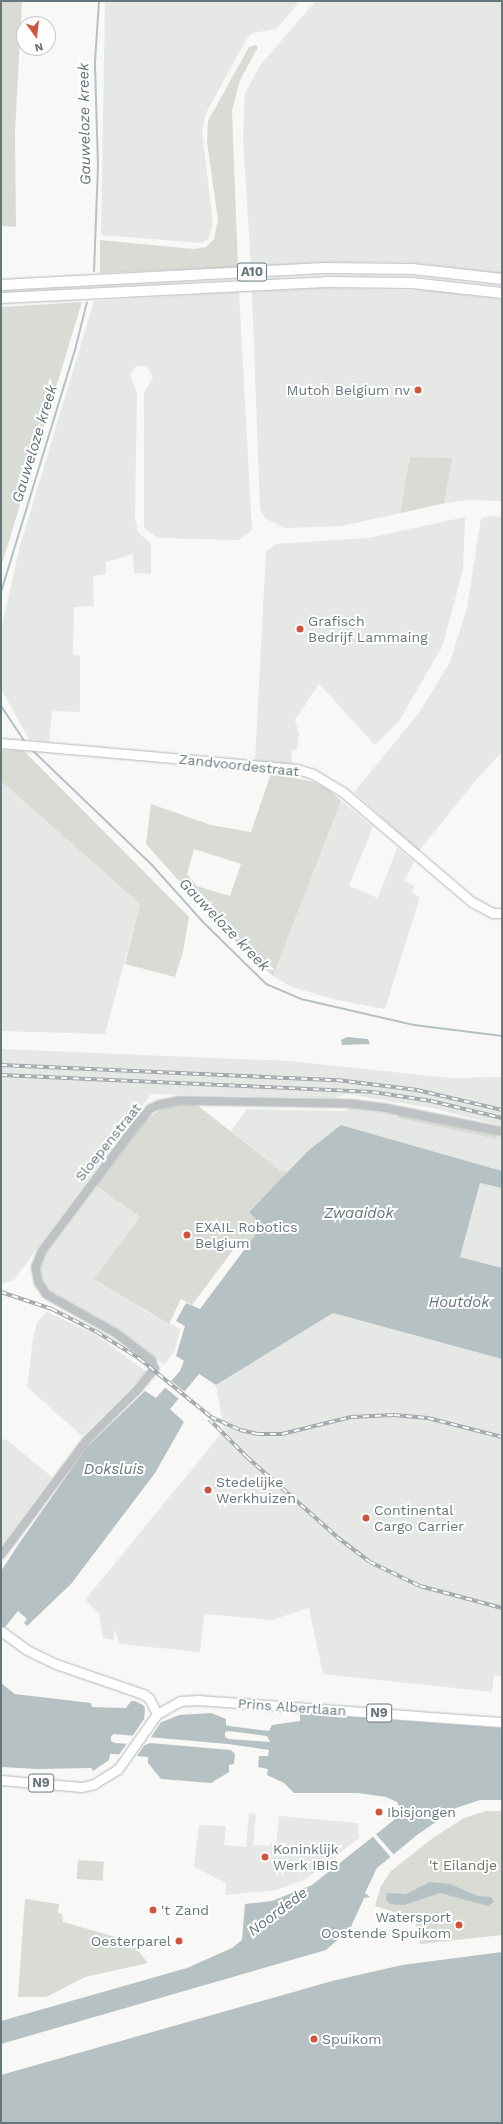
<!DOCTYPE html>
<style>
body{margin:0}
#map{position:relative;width:503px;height:2124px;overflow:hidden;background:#f8f8f6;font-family:"Work Sans",sans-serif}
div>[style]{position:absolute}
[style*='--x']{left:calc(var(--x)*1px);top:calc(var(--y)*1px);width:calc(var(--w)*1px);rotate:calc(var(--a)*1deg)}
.built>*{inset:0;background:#e6e8e6}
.green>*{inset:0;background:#d9dcd5;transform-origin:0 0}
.water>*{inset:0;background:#b6c1c4}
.pier>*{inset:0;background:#f8f8f6;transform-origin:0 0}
.stream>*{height:2px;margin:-1px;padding:0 1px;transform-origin:1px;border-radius:1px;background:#b6c1c4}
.roads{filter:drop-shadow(0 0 1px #b2b7b9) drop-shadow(0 0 1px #b2b7b9)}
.minor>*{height:7px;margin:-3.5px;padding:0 3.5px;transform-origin:3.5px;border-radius:3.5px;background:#bec2c5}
.major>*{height:9px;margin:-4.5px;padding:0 4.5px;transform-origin:4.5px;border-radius:4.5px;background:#fff}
.highway>*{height:10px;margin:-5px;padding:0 5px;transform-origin:5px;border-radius:5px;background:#fff}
.rail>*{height:3.5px;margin-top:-1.75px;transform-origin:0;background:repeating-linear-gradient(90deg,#fff 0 6px,#a0a7ab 0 12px);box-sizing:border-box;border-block:1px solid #a0a7ab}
.dots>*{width:11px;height:11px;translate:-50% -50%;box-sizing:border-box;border:2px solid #fff;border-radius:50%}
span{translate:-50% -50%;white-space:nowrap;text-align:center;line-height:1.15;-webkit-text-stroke:4px #fff;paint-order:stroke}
.shield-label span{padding:1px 3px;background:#fff;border:1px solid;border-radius:3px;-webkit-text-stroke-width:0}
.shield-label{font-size:13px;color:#66767d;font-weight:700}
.poi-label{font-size:14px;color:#66767d}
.right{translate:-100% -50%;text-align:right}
.left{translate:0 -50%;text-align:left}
.street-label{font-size:14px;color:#66767d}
.park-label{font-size:14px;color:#697665}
.water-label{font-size:15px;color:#617478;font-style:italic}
.frame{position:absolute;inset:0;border:2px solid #66767d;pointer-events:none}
.north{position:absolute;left:16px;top:16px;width:40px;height:40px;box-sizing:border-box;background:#fff;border:1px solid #c2c8cb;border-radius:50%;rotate:166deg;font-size:11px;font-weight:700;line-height:16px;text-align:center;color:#66767d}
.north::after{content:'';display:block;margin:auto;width:14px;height:18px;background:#d0533e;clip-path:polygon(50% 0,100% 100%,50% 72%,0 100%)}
</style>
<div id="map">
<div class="built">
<div style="clip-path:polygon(105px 1px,300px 1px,276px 29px,253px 33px,247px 38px,206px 113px,202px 131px,213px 224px,208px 239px,202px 243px,101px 235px)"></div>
<div style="clip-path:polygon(316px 1px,502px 1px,502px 273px,406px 262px,330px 262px,251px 266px,243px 138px,245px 93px,261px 64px)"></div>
<div style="clip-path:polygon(322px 288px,437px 291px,502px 300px,502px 501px,468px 500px,447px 503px,341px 526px,285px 528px,265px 518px,260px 509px,252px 292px)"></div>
<div style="clip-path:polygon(239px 292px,252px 530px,239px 540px,158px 538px,144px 528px,144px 393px,153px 377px,147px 366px,136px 366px,130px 374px,137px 393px,135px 518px,138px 532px,151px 544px,151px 574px,134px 573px,133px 554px,106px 562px,106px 574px,93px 576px,94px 606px,74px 607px,73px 654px,80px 656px,80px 712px,52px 711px,49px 742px,29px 739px,1px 689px,1px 630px,20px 546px,94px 301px)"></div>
<div style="clip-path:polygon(493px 516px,502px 517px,502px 752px,476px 780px,419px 851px,354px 792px,419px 713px,450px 662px,467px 608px,481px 518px)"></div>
<div style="clip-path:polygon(465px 517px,463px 570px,442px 647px,399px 721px,375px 745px,319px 684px,295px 720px,299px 734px,297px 750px,292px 750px,291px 764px,255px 761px,266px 551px,276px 544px,368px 538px)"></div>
<div style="clip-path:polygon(1px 781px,140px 904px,105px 1034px,1px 1031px)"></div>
<div style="clip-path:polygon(341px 801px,373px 827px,349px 886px,378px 898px,397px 848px,414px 862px,404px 881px,414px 886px,412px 893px,420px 897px,385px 1009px,332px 999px,290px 986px,273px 976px)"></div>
<div style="clip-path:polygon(1px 1049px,289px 1061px,450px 1078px,502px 1077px,502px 1126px,432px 1108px,347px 1094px,334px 1098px,151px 1094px,14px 1280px,1px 1284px)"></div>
<div style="clip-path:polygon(348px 1108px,397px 1114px,502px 1136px,502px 1268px,460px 1257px,480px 1183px,498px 1170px,341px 1125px,309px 1150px,289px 1172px,280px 1170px,231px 1131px,247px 1109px,346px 1111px)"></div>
<div style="clip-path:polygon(95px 1185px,140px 1217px,145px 1311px,180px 1329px,175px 1351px,164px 1365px,93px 1315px,57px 1298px,44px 1284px,40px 1265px,43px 1256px)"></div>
<div style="clip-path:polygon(47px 1312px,95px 1334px,147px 1372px,82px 1436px,27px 1387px,33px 1339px,37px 1322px)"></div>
<div style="clip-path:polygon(333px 1313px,502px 1359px,502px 1676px,494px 1675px,492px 1692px,323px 1674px,309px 1608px,272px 1620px,204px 1614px,200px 1652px,120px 1644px,114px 1629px,114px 1640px,103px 1638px,99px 1614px,85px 1600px,224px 1430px,216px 1385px)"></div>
<div style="clip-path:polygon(1px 1439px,7px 1440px,52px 1477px,1px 1546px)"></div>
<div style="clip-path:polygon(249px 1813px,256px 1814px,253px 1845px,269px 1846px,269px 1843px,276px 1844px,279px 1816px,358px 1823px,359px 1838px,305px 1880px,276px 1890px,225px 1895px,226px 1883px,194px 1867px,199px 1825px,226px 1826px,224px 1845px,246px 1847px)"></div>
</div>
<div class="green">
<div style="clip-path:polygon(1px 1px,22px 1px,15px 132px,16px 227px,1px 226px)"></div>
<div style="clip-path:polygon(255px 45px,258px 47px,240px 80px,232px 111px,238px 267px,100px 273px,100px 240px,194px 249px,206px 247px,214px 239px,218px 220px,207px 142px,208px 121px,249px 47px)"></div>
<div style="clip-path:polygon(82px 302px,1px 567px,1px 307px)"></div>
<div style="clip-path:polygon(410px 457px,452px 458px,444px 503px,400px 513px)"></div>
<div style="clip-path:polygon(1px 750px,24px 751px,189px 917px,183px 952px,175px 977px,125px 964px,140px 904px,1px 781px)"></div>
<div style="clip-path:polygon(evenodd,271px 773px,314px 782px,329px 790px,341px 801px,273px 976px,219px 926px,146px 844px,151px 804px,211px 825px,251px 832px,271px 773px,194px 849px,241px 864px,230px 896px,197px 886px,187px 874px,194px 849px)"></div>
<div style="clip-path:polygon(176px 1104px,197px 1105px,280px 1170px,289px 1172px,249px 1211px,262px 1226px,259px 1231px,245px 1248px,237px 1245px,192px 1305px,181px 1299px,169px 1324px,94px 1279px,140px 1217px,95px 1185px,145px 1120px,164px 1107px)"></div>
<div style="clip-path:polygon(397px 1114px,476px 1129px,497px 1134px,496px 1139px,399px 1118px)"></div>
<div style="clip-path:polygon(486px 1811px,502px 1811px,502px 1935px,420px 1944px,414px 1913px,397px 1913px,375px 1906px,381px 1886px,391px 1871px,433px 1838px,464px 1818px)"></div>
<div style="left:78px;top:1860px;width:26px;height:19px;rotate:4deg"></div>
<div style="clip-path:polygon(25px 1899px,59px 1904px,58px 1913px,62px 1914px,63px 1922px,130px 1941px,148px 1963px,85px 1977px,46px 1997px,18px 1997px)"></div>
</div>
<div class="water">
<div style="clip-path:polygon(347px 1037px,368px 1039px,370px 1044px,342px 1045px,341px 1040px)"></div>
<div style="clip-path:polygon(341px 1125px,502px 1171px,502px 1188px,480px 1183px,460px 1257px,502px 1268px,502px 1359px,333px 1313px,216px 1385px,199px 1374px,170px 1409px,184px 1422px,155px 1473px,71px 1584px,27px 1626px,24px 1623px,27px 1619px,18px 1611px,1px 1632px,1px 1571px,18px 1545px,87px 1447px,145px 1391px,156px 1398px,180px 1371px,184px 1361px,176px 1356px,185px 1326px,176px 1321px,186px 1303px,200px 1309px,262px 1226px,249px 1212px,309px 1150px)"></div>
<div style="clip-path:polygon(evenodd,1px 1683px,15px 1694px,91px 1703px,92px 1707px,126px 1708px,131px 1701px,135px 1701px,143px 1705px,145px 1708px,144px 1721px,162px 1722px,179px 1715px,211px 1713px,226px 1719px,226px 1725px,229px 1726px,269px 1731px,272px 1725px,300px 1721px,300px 1713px,502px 1728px,502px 1800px,480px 1800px,456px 1808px,417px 1835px,377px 1868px,365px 1893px,370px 1897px,364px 1898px,350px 1929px,326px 1950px,1px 2044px,1px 2021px,187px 1968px,232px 1948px,242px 1940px,245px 1904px,272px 1901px,312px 1885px,399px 1816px,401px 1810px,397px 1802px,386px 1797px,358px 1793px,294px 1793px,284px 1783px,267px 1775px,268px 1769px,258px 1767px,259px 1756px,268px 1756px,269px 1750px,228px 1744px,114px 1734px,111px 1736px,111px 1741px,115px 1743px,145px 1745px,150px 1743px,231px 1750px,235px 1754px,234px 1764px,229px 1765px,229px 1772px,211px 1783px,161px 1779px,148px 1763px,148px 1757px,114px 1754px,110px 1754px,109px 1760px,93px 1771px,91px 1768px,37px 1769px,1px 1767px,1px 1683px,229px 1731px,267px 1736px,270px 1742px,229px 1739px,225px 1737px,225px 1732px,229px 1731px)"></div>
<div style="clip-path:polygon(430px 1882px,450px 1884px,478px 1896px,491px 1897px,494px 1902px,488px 1906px,440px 1893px,404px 1905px,390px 1904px,386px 1900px,387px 1893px,406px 1894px)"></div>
<div style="clip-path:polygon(502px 1952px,502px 2123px,1px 2123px,1px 2075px,332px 1981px,402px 1965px)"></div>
</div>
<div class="pier">
<div style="left:170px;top:1380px;width:21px;height:9px;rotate:39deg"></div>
<div style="clip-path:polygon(144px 1719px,162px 1721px,149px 1740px,131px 1738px)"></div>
<div style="clip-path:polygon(128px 1742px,146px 1743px,136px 1757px,118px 1756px)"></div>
<div style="left:375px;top:1833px;width:30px;height:4px;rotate:49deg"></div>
</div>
<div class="stream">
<div style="--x:94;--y:271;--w:105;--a:-87.8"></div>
<div style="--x:98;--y:166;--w:104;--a:-91.7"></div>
<div style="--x:95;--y:62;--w:61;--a:-86.2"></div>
<div style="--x:1;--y:592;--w:253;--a:-73"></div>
<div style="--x:75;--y:350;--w:49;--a:-76"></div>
<div style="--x:1;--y:706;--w:43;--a:56.3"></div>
<div style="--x:30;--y:748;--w:169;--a:43.8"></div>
<div style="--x:152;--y:865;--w:75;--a:48.2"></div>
<div style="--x:202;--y:921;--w:90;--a:44.5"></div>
<div style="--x:266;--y:984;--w:38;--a:23"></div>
<div style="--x:301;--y:999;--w:116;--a:13"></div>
<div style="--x:414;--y:1025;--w:89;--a:7.1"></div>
</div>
<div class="roads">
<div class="minor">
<div style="--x:1;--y:1554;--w:142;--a:-53.3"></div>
<div style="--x:86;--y:1440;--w:74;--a:-45"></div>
<div style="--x:138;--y:1388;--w:26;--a:-51"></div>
<div style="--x:154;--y:1368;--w:9;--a:-111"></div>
<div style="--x:151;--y:1360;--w:44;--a:-142.4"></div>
<div style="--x:116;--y:1333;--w:80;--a:-150.9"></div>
<div style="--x:46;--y:1294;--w:14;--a:-124"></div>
<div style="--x:38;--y:1282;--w:15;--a:-101"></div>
<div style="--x:35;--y:1267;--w:17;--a:-69"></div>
<div style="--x:41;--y:1251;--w:159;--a:-53.2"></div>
<div style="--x:136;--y:1124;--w:21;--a:-49"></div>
<div style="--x:150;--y:1108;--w:10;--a:-24"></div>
<div style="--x:159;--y:1104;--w:19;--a:-12"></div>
<div style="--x:178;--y:1100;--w:171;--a:1"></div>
<div style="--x:349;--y:1103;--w:34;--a:7"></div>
<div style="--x:383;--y:1107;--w:121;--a:11.4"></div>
</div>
<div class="major">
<div style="--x:1;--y:743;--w:297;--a:5"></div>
<div style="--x:297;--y:769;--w:17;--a:17"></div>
<div style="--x:313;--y:774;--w:35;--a:31"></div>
<div style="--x:343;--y:792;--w:170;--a:40.5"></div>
<div style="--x:472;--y:902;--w:24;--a:28"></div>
<div style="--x:493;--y:913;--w:9;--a:0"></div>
<div style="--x:1;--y:1631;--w:32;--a:36"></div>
<div style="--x:27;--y:1650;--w:32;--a:26"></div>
<div style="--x:56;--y:1664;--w:92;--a:19"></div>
<div style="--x:143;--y:1694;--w:7;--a:34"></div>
<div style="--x:149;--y:1698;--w:18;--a:63"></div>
<div style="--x:1;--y:1780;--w:81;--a:4.9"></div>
<div style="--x:82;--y:1787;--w:12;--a:-14"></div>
<div style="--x:94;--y:1784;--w:28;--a:-32"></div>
<div style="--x:118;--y:1769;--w:67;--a:-54.7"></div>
<div style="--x:157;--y:1714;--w:26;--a:-29"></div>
<div style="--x:180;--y:1701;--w:19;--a:-3"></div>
<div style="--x:199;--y:1700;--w:304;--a:4.2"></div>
</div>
<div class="highway">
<div style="--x:1;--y:285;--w:323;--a:-3"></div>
<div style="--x:324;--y:268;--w:89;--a:0.6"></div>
<div style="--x:413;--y:269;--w:90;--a:6.4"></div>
<div style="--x:1;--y:298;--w:325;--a:-2.8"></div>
<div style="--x:326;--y:282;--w:86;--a:0.7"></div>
<div style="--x:412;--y:283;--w:91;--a:6.3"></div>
</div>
</div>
<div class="rail">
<div style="--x:1;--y:1065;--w:336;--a:2.6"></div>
<div style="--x:337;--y:1080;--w:81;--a:7.1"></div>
<div style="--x:417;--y:1090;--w:87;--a:13.2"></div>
<div style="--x:1;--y:1075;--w:372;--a:2.6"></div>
<div style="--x:373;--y:1092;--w:59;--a:8.8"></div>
<div style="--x:431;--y:1101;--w:73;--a:13.5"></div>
<div style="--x:1;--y:1292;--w:54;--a:18.4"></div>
<div style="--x:52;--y:1309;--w:51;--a:27.1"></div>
<div style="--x:97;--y:1332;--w:51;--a:32.1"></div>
<div style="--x:140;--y:1359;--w:92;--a:39.2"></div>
<div style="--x:211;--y:1417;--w:32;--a:24"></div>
<div style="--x:240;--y:1430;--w:18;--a:13"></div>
<div style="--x:258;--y:1434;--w:24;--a:0"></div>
<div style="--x:282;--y:1434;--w:71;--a:-13.8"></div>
<div style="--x:351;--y:1417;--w:43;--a:-2.7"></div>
<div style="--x:394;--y:1415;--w:34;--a:5"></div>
<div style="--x:428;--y:1418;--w:76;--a:14.4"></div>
<div style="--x:209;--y:1419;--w:54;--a:45"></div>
<div style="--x:247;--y:1457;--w:120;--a:41.6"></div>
<div style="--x:337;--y:1537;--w:41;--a:37.1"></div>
<div style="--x:370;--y:1562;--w:55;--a:25.6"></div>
<div style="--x:420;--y:1586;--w:85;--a:15"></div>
</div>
<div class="dots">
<div style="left:418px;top:390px;background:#d0533e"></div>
<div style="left:300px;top:629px;background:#d0533e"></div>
<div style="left:187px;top:1235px;background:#d0533e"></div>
<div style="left:208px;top:1490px;background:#d0533e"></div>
<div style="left:366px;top:1518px;background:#d0533e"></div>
<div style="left:379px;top:1812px;background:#d0533e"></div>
<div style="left:265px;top:1857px;background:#d0533e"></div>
<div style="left:153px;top:1910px;background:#d0533e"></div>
<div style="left:459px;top:1925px;background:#d0533e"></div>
<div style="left:179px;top:1941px;background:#d0533e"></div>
<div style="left:314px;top:2039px;background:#d0533e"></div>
</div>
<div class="shield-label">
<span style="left:252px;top:272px">A10</span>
<span style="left:379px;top:1713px">N9</span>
<span style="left:41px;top:1783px">N9</span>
</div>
<div class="poi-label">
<span class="right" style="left:410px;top:390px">Mutoh Belgium nv</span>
<span class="left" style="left:308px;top:629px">Grafisch<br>Bedrijf Lammaing</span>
<span class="left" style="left:195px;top:1235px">EXAIL Robotics<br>Belgium</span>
<span class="left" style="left:216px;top:1490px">Stedelijke<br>Werkhuizen</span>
<span class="left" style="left:374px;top:1518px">Continental<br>Cargo Carrier</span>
<span class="left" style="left:387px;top:1812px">Ibisjongen</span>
<span class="left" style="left:273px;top:1857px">Koninklijk<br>Werk IBIS</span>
<span class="left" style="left:161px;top:1910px">'t Zand</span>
<span class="right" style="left:451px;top:1925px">Watersport<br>Oostende Spuikom</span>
<span class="right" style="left:171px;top:1941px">Oesterparel</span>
<span class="left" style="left:322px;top:2039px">Spuikom</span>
</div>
<div class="street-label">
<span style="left:239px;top:765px;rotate:6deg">Zandvoordestraat</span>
<span style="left:108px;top:1142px;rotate:-51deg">Sloepenstraat</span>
<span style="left:292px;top:1707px;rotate:4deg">Prins Albertlaan</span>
</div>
<div class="park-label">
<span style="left:463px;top:1865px">'t Eilandje</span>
</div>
<div class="water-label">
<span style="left:85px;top:124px;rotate:-91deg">Gauweloze kreek</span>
<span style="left:35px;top:444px;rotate:-73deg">Gauweloze kreek</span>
<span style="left:224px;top:925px;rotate:46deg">Gauweloze kreek</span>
<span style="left:359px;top:1214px">Zwaaidok</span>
<span style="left:459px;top:1303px">Houtdok</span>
<span style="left:114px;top:1470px">Doksluis</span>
<span style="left:278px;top:1912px;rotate:-37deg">Noordede</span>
</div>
<div class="frame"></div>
<div class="north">N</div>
</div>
